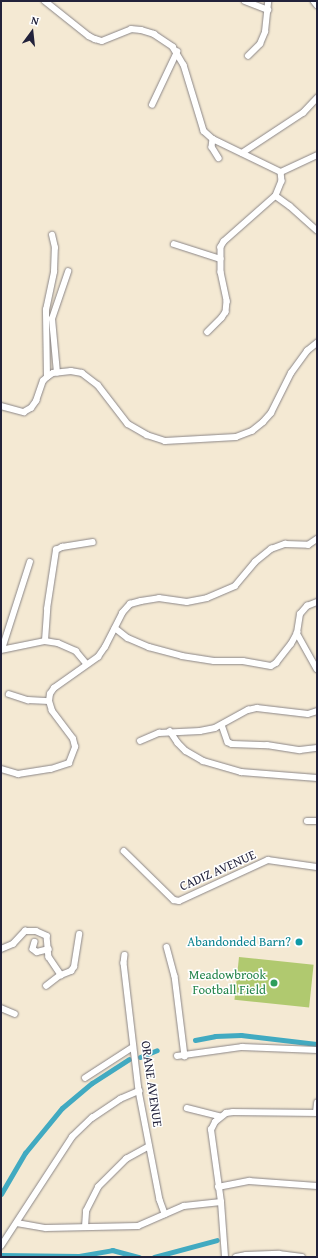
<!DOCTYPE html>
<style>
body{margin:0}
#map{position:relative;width:318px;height:1258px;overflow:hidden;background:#f4e9d3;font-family:"Gentium Book Plus",serif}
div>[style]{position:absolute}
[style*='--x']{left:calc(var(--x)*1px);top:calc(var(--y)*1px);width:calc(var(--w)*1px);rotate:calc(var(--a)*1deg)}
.green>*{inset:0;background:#b0c96f;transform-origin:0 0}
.canal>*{height:5px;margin:-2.5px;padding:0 2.5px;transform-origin:2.5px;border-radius:2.5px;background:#41aac1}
.roads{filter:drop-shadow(0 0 1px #8b8687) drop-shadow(0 0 1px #8b8687)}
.minor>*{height:5.5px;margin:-2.75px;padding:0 2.75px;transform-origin:2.75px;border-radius:2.75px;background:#fff}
.dots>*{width:11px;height:11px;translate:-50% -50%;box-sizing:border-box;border:2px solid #fff;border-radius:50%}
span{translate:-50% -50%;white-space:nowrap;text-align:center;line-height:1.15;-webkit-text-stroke:3px #fff;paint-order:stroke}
.street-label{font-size:13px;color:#22223b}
.culture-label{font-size:13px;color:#0d838f}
.right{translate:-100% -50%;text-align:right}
.leisure-label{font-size:13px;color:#27864d}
.frame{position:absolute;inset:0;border:2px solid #22223b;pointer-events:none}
.north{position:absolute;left:12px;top:12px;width:40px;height:40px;-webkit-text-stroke:3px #fff;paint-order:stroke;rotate:15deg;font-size:11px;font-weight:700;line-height:16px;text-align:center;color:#22223b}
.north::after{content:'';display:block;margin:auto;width:14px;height:18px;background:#22223b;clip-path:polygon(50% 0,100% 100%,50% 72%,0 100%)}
</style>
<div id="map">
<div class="green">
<div style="left:239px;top:957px;width:75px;height:43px;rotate:6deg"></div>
</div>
<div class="canal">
<div style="--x:195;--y:1040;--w:20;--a:-11"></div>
<div style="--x:215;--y:1036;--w:26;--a:-2"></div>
<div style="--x:241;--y:1035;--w:76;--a:6.8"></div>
<div style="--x:140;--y:1057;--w:18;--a:-22"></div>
<div style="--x:1;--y:1194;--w:48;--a:-59.7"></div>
<div style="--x:25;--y:1153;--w:58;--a:-50.6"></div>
<div style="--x:62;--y:1108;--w:39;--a:-40"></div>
<div style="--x:92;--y:1083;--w:44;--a:-33"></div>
<div style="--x:1;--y:1255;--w:78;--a:0.7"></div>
<div style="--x:79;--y:1256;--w:34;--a:-10"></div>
<div style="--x:112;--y:1250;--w:28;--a:15"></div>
<div style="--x:154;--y:1257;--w:65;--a:-15.1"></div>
</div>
<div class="roads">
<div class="minor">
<div style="--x:45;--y:1;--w:56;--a:38.5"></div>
<div style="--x:89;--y:36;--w:7;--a:27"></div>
<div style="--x:95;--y:39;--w:7;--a:16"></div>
<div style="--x:102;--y:41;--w:31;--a:-22"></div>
<div style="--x:131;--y:29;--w:10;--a:6"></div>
<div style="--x:141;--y:30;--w:14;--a:17"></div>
<div style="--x:154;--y:34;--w:23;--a:34"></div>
<div style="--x:173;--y:47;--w:21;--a:59"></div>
<div style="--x:184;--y:65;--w:69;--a:73.1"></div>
<div style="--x:204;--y:131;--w:12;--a:42"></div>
<div style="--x:213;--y:139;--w:76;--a:25.9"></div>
<div style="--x:281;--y:172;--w:9;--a:84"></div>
<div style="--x:282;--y:181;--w:16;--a:112"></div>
<div style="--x:276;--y:196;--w:69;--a:138.5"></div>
<div style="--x:224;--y:242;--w:6;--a:121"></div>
<div style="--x:221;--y:247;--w:25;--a:90"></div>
<div style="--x:221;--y:272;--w:30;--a:78"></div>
<div style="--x:227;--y:301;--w:11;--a:95"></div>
<div style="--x:226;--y:312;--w:7;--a:124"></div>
<div style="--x:222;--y:318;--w:20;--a:135"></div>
<div style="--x:245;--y:1;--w:25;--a:21"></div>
<div style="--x:314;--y:1;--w:5;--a:53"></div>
<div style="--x:248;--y:56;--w:17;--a:-45"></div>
<div style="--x:260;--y:44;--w:13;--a:-67"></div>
<div style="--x:265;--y:32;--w:31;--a:-84"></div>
<div style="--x:152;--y:105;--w:59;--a:-64.7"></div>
<div style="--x:213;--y:139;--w:8;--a:97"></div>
<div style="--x:212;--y:147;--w:13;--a:58"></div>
<div style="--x:242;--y:153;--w:73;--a:-33.3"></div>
<div style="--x:303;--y:113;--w:21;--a:-47"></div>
<div style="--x:281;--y:172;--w:40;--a:-25"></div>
<div style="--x:276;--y:196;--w:17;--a:36"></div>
<div style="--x:290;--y:206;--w:36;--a:42"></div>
<div style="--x:174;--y:244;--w:49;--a:17.7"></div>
<div style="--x:57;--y:373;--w:54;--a:-95.3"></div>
<div style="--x:52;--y:319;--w:50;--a:-71.2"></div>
<div style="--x:47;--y:377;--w:67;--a:-90.9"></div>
<div style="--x:46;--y:310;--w:39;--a:-78"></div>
<div style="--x:54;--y:272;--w:24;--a:-88"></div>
<div style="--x:55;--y:248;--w:13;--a:-103"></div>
<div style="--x:1;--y:406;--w:24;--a:15"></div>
<div style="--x:24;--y:412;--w:8;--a:-30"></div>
<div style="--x:31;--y:408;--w:9;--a:-54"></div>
<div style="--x:36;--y:401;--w:21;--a:-71"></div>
<div style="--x:43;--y:381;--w:6;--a:-45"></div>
<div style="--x:47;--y:377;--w:7;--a:-34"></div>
<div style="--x:53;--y:373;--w:18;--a:-6"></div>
<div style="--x:71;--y:371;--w:11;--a:10"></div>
<div style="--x:82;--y:373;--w:20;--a:37"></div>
<div style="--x:98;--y:385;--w:49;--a:52.4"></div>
<div style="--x:128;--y:424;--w:22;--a:30"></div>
<div style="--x:147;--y:435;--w:19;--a:18"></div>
<div style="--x:165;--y:441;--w:71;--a:-3.2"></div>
<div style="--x:236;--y:437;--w:17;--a:-21"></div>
<div style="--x:252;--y:431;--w:14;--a:-39"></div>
<div style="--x:263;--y:422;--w:12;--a:-48"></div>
<div style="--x:271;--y:413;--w:45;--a:-63.4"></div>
<div style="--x:291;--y:373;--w:27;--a:-54"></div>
<div style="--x:307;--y:351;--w:13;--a:-39"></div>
<div style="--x:115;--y:628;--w:16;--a:38"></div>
<div style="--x:128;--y:638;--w:23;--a:23"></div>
<div style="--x:149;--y:647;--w:34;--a:15"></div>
<div style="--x:182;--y:656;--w:32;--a:9"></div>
<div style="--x:214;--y:661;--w:29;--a:0"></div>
<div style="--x:243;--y:661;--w:28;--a:10"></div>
<div style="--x:271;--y:666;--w:6;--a:-31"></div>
<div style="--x:276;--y:663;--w:24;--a:-52"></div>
<div style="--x:291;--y:644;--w:13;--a:-61"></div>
<div style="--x:297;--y:633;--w:19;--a:-81"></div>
<div style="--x:300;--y:614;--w:11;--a:-49"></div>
<div style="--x:307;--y:606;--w:11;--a:-22"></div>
<div style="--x:297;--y:633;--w:41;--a:60.9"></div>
<div style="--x:45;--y:641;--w:32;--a:-86"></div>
<div style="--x:47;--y:609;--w:60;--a:-81.3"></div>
<div style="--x:56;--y:550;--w:7;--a:-27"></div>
<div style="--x:62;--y:547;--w:31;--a:-9"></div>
<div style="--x:2;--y:649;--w:91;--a:-72.2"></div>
<div style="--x:1;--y:650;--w:45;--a:-11.6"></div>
<div style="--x:45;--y:641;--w:13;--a:9"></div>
<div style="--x:58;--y:643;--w:20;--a:24"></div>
<div style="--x:76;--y:651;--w:17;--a:50"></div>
<div style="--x:9;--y:694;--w:20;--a:18"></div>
<div style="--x:28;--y:700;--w:21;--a:3"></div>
<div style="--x:222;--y:725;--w:18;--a:71"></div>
<div style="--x:228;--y:742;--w:4;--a:27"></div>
<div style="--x:232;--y:744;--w:35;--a:2"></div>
<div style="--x:267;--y:745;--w:33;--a:9"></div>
<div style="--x:300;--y:750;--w:17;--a:-7"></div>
<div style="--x:170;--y:731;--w:14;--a:56"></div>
<div style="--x:178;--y:743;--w:11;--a:45"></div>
<div style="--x:186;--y:751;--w:20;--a:30"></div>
<div style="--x:203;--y:761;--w:40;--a:16"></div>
<div style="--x:241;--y:772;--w:76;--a:4.5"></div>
<div style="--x:140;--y:741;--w:21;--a:-23"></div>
<div style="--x:159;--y:733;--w:41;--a:-2.8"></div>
<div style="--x:200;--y:731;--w:15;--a:-11"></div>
<div style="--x:215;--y:728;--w:38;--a:-29"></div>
<div style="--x:248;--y:710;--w:9;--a:-13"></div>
<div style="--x:257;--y:708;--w:51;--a:6.7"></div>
<div style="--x:308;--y:714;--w:9;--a:-18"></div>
<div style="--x:1;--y:769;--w:18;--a:16"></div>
<div style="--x:18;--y:774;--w:33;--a:-9"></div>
<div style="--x:51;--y:769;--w:19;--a:-18"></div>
<div style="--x:69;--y:763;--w:17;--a:-69"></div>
<div style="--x:75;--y:747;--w:8;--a:-104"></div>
<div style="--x:73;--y:739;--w:35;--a:-127"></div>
<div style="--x:52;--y:711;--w:10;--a:-107"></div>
<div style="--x:49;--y:701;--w:7;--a:-82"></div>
<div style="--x:50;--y:694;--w:7;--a:-56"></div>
<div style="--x:54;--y:688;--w:54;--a:-35.2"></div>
<div style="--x:98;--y:657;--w:12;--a:-55"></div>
<div style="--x:105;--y:647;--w:38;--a:-63"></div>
<div style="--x:122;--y:613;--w:12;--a:-48"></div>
<div style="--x:130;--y:604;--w:11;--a:-15"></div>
<div style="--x:141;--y:601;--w:18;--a:-9"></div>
<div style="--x:159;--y:598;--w:28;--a:8"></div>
<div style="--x:187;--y:602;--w:20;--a:-11"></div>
<div style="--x:207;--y:598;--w:30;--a:-23"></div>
<div style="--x:235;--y:586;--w:31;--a:-50"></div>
<div style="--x:255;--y:562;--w:21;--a:-39"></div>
<div style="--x:271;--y:549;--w:15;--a:-20"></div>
<div style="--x:285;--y:544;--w:23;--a:2"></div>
<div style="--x:308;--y:545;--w:11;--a:-34"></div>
<div style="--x:307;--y:821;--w:10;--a:0"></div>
<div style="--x:124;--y:851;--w:70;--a:44.4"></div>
<div style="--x:174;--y:900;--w:5;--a:11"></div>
<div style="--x:179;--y:901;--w:98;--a:-24.7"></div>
<div style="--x:268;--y:860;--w:49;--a:8.1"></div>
<div style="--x:35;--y:942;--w:7;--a:106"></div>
<div style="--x:33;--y:949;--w:5;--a:37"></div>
<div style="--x:37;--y:952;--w:12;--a:-14"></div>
<div style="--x:167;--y:947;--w:30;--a:75"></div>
<div style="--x:175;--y:976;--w:81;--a:82.9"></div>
<div style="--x:1;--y:949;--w:13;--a:-23"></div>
<div style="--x:13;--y:944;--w:18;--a:-47"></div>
<div style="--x:25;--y:931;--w:11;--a:0"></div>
<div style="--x:36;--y:931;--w:12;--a:24"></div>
<div style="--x:47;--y:936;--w:21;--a:85"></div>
<div style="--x:49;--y:957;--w:22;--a:56"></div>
<div style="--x:61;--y:975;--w:18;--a:142"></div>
<div style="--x:125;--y:955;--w:8;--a:97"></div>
<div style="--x:124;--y:963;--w:129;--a:83.3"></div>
<div style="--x:139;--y:1091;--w:111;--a:79.1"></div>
<div style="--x:160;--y:1200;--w:15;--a:70"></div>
<div style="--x:61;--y:975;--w:11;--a:-22"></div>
<div style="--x:71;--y:971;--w:5;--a:-53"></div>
<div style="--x:74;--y:967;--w:33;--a:-81"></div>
<div style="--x:1;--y:1008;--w:15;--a:23"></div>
<div style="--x:177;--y:1056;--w:66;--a:-7.9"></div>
<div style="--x:242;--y:1047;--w:75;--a:2.3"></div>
<div style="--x:85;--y:1078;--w:57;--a:-32.9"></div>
<div style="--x:187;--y:1108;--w:34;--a:14"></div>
<div style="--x:316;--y:1113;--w:10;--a:-84"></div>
<div style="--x:218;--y:1187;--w:32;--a:-11"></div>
<div style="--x:249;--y:1181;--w:68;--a:4.2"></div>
<div style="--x:17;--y:1223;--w:29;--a:10"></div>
<div style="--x:46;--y:1228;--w:92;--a:-1.2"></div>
<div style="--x:138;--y:1226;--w:50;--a:-23.5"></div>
<div style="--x:184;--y:1206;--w:37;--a:-6"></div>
<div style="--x:85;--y:1227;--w:16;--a:-86"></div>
<div style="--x:86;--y:1211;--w:27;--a:-63"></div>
<div style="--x:98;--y:1187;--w:40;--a:-45"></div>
<div style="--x:126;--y:1159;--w:26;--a:-29"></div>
<div style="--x:1;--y:1246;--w:130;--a:-56.9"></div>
<div style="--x:72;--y:1137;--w:28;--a:-44"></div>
<div style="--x:92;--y:1118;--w:34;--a:-34"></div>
<div style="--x:120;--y:1099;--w:21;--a:-23"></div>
<div style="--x:225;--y:1257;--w:55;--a:-94.2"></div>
<div style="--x:221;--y:1202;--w:73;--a:-97.9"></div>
<div style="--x:211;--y:1130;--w:9;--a:-63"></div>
<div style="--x:215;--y:1122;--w:14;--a:-39"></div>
<div style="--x:226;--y:1113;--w:7;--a:-8"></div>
<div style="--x:233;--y:1112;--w:84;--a:0.7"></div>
<div style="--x:236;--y:1257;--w:10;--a:-11"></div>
<div style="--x:246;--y:1255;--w:33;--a:-2"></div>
<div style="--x:279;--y:1254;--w:23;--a:7"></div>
</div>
</div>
<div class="dots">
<div style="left:299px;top:942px;background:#0f9aa8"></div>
<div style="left:274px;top:983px;background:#2e9e5b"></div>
</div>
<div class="street-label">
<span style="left:218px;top:871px;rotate:-24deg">CADIZ AVENUE</span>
<span style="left:151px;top:1084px;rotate:82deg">ORANE AVENUE</span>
</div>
<div class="culture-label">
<span class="right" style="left:291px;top:942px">Abandonded Barn?</span>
</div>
<div class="leisure-label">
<span class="right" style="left:266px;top:983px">Meadowbrook<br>Football Field</span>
</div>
<div class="frame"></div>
<div class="north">N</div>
</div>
